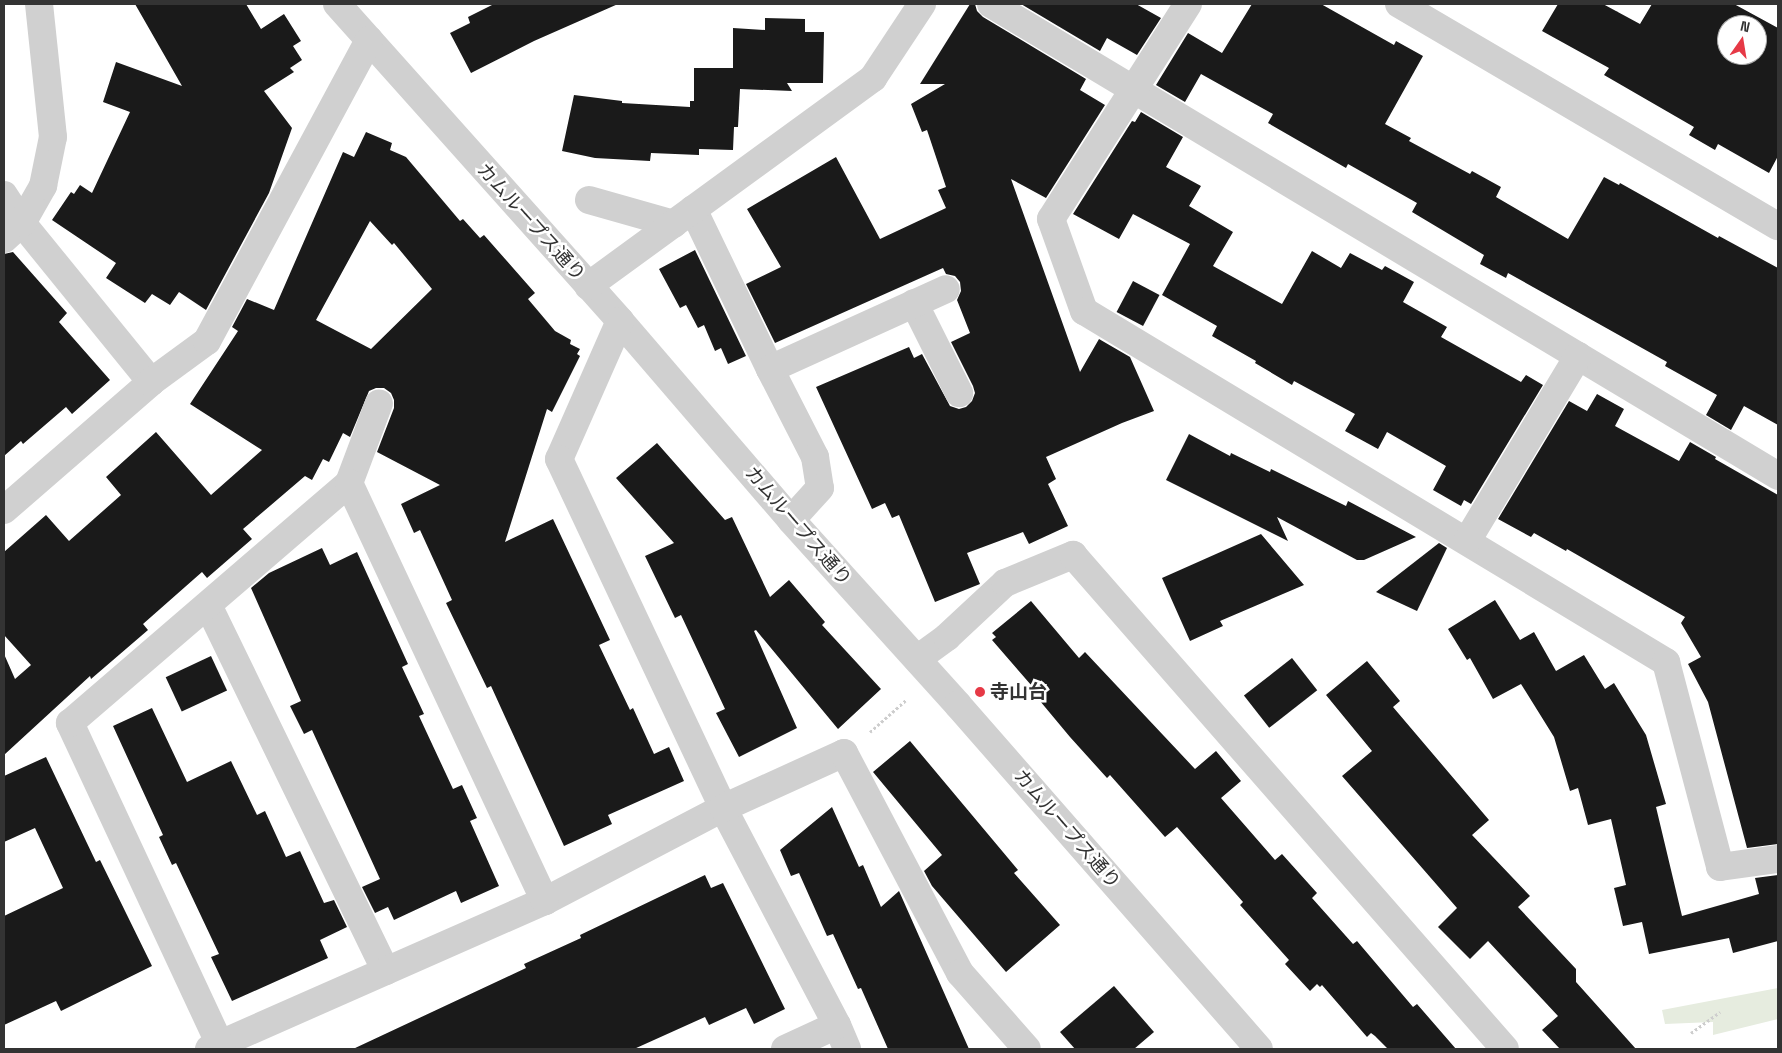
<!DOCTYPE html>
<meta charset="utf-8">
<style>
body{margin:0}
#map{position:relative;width:1782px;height:1053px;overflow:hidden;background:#fff;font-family:"Space Grotesk","Noto Sans JP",sans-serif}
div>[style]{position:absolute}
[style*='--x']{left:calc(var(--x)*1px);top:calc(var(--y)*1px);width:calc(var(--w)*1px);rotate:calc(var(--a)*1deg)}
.green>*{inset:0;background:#e6ecdf}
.building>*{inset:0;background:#1a1a1a;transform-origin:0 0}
.path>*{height:3px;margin-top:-1.5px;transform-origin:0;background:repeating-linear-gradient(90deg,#cdcdcd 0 2.5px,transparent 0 5px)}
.minor>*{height:28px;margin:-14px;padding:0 14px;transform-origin:14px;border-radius:14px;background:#d0d0d0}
.dots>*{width:14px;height:14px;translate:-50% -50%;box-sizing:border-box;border:2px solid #fff;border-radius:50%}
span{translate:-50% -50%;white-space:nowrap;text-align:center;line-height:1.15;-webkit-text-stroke:5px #fff;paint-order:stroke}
.street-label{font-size:19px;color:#333}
.poi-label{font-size:19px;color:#333;font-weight:700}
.left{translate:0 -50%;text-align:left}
.frame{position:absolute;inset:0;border:5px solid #333;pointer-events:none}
.north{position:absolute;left:1717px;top:15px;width:50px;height:50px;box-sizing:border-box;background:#fff;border:1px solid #adadad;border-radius:50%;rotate:13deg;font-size:14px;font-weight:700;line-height:20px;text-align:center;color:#333}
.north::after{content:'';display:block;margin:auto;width:18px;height:22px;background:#e63946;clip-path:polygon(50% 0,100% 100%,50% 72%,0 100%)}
</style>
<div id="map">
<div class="green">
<div style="clip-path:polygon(1778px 988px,1778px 1019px,1713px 1035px,1713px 1022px,1665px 1024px,1662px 1010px)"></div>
</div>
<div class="building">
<div style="clip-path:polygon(135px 4px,246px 4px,261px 29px,284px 14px,301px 41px,293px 46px,302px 60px,290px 68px,294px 72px,264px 91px,292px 128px,269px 193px,206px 310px,179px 292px,170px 305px,152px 294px,145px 303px,106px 278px,116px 263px,52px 220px,71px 192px,74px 194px,80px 185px,92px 193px,130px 112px,103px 102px,116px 62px,182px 86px)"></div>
<div style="clip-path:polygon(494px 4px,618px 4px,534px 41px,471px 73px,450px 33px,470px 23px,468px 17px)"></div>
<div style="clip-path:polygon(970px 4px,975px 4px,977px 11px,983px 17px,1086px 79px,1080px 90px,1105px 105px,1046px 198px,1011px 179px,1080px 372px,1099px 339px,1130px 357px,1154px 411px,1122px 423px,1046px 457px,1056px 479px,1048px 484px,1068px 526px,1029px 544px,1023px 532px,967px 553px,980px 584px,935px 602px,899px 515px,892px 518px,885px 503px,872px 509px,816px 387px,909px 347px,914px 358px,922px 354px,950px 406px,959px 409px,966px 407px,972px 401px,975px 393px,973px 386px,951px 342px,970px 333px,957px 300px,961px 291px,960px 282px,955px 276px,946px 274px,943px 268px,775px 343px,746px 284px,781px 267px,747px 209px,836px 157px,880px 239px,946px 208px,938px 190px,946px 187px,927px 130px,922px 132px,911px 104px,945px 84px,920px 84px)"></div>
<div style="clip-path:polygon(1021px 4px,1136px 4px,1161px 18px,1137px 55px,1107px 38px,1100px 51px)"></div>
<div style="clip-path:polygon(1252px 4px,1321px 4px,1394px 45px,1396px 41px,1423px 56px,1385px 124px,1411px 138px,1409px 141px,1470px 174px,1472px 171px,1501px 187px,1496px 197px,1568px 239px,1604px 177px,1619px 185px,1620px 183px,1718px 238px,1719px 236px,1778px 268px,1778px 425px,1744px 406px,1731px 430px,1706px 415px,1717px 395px,1665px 366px,1667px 362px,1508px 273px,1506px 278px,1480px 264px,1484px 255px,1412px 212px,1417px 203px,1348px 164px,1346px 168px,1268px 123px,1273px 114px,1201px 74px,1185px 102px,1156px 85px,1188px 33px,1222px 53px)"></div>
<div style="clip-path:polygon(evenodd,1558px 4px,1603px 4px,1640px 24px,1652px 4px,1734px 4px,1778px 28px,1778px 156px,1769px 173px,1718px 144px,1715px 150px,1689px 135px,1694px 127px,1604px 75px,1609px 68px,1542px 31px,1558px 4px,1727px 25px,1757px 25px,1757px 55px,1727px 55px,1727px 25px)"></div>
<div style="clip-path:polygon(765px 18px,805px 19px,805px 32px,824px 32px,823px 83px,787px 83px,792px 91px,740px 89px,738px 127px,734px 127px,733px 150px,699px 149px,699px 155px,651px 153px,650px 161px,595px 158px,562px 151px,574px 95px,622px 101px,622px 103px,690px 107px,690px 101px,694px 101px,694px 68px,733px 68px,733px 28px,765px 30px)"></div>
<div style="clip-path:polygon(1141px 112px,1183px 137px,1166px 167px,1201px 186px,1189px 206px,1233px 232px,1213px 266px,1282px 304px,1312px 251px,1341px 268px,1350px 253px,1382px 270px,1385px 266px,1414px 282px,1403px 302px,1447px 327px,1441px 337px,1521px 382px,1526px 375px,1543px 385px,1471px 504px,1464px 500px,1461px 506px,1433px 490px,1446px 466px,1387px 432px,1378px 449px,1345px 431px,1355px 414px,1294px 381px,1292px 385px,1255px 363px,1256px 361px,1212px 336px,1217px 326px,1162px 295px,1190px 244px,1133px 214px,1119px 239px,1073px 214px,1132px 121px,1135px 122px)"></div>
<div style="clip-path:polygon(evenodd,366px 132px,392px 143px,390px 150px,406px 157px,460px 221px,463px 219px,480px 238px,484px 235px,535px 293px,528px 299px,555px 331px,571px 340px,570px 344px,580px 349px,577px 354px,580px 356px,552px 412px,547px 409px,505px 542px,553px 519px,610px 640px,599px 645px,630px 710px,633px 708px,654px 754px,669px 747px,684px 781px,608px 815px,612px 824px,564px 846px,491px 686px,487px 688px,446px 603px,452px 600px,420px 530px,414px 533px,401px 504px,440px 485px,377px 452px,394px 408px,394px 400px,391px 393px,384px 388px,376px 388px,369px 391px,350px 437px,343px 433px,329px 462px,323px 459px,312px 480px,305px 476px,243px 529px,252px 539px,207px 578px,202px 572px,143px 624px,148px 630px,91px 679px,90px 676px,4px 755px,4px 654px,15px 679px,31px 665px,4px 635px,4px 552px,46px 515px,69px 541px,121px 495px,106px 477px,156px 432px,211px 495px,262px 450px,190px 404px,238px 331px,232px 327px,247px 299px,274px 310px,343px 152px,354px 157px,366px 132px,370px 221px,392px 245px,394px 243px,432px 289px,371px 349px,316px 320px,370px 221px)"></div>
<div style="clip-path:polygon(695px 250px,746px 356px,728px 364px,721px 348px,715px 351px,704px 325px,698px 328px,686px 305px,680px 308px,659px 269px)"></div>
<div style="clip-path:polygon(13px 252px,67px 313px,59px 322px,110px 380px,72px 414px,66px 407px,23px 444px,21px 441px,4px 456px,4px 254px)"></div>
<div style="left:1133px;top:281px;width:30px;height:35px;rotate:28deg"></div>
<div style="clip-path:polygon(1597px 394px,1624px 409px,1615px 426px,1679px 461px,1690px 442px,1716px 457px,1715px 459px,1778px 495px,1778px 844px,1747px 848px,1708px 702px,1688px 664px,1701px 657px,1681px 623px,1685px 617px,1567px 549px,1566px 551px,1534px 533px,1531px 537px,1498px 519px,1569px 401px,1587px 411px)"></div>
<div style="clip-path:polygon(1189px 434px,1230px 456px,1231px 453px,1270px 472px,1271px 469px,1346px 506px,1348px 501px,1416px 537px,1364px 560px,1357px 560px,1277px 517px,1288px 541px,1166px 480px)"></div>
<div style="clip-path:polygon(657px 443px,725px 520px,732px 517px,770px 597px,789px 580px,825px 622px,822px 625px,881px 689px,838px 729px,756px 630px,754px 631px,797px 728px,739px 757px,716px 713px,725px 709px,681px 615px,675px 618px,645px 556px,674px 543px,616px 478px)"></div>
<div style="clip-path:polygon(1261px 534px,1304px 585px,1220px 621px,1223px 626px,1190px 641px,1162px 578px)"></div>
<div style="clip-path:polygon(1439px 543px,1447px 548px,1417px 611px,1376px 592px)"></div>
<div style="clip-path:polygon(322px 548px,330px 565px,357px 552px,408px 664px,402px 667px,424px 714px,419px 716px,453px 789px,462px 785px,477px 818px,470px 821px,499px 886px,461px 903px,456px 891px,394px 920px,388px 907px,375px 913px,362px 887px,380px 879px,312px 730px,304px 734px,290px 706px,301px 701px,251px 588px,269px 573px)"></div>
<div style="clip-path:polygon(1495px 600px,1520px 640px,1534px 632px,1556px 671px,1584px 655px,1605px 689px,1614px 683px,1646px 735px,1666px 804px,1656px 807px,1682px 916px,1759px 894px,1755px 878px,1778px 875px,1778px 941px,1733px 953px,1729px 938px,1649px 954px,1642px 922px,1623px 926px,1614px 888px,1626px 885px,1611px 819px,1588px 825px,1578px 788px,1570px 791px,1554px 737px,1521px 684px,1493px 699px,1470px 658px,1467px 660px,1448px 629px)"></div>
<div style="clip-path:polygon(1031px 601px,1079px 658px,1085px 652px,1195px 769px,1216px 751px,1241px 781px,1221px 798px,1275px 860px,1282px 854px,1317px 893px,1312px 898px,1353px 944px,1357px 941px,1413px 1007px,1417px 1004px,1456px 1049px,1388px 1049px,1375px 1036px,1371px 1033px,1367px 1037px,1322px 985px,1320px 987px,1317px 984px,1310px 991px,1285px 964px,1289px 960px,1240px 905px,1243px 902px,1177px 827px,1165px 837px,1110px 775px,1107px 778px,1070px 737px,1035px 695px,1038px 693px,992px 640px,996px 637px,992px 633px)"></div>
<div style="left:211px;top:656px;width:38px;height:50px;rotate:65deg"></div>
<div style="left:1292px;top:658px;width:41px;height:61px;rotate:52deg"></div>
<div style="clip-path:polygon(1367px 661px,1400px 701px,1393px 707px,1489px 820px,1472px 835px,1530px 896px,1518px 907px,1576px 969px,1576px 982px,1636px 1049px,1560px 1049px,1542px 1030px,1558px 1016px,1488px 941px,1470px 959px,1438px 927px,1457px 908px,1342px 776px,1372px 751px,1326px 695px)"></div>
<div style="clip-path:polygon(152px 708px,187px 782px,231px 761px,257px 815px,265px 811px,286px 857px,300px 851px,324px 903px,334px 900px,347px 927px,320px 940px,328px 958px,232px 1001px,211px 957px,219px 954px,176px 863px,172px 865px,159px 837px,163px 835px,113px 726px)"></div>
<div style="clip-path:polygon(910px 741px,1018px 870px,1014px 873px,1060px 925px,1006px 972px,932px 886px,924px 871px,942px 855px,873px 772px)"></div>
<div style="clip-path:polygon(46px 757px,96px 862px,100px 860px,152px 966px,61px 1011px,56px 1001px,4px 1025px,4px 916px,63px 888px,35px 828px,4px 842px,4px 776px)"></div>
<div style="clip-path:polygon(832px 807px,859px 867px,863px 865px,881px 907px,899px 891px,969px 1049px,888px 1049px,861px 988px,858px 989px,833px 934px,827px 936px,799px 873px,791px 876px,780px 850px)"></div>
<div style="clip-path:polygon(705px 875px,711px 888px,723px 883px,785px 1009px,754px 1024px,746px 1008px,709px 1025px,705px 1017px,634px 1049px,353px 1049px,526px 968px,524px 964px,581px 938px,580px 935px)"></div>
<div style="clip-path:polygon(1114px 986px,1154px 1032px,1134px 1049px,1075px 1049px,1060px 1032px)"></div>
</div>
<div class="path">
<div style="--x:870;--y:732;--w:48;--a:-41.6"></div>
<div style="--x:1691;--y:1033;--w:36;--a:-36"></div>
</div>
<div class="minor">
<div style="--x:337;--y:4;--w:425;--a:48.2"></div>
<div style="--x:620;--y:321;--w:262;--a:49.3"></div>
<div style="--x:791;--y:520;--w:249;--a:47.9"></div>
<div style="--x:958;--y:705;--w:457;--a:48.8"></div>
<div style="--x:991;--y:4;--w:918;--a:30.95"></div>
<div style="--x:1188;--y:4;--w:255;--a:122.5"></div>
<div style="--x:1051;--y:219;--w:98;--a:70.3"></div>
<div style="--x:1084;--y:311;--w:680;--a:31.09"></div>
<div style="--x:1666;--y:662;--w:212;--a:75.2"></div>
<div style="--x:1720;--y:867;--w:59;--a:-7.9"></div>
<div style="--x:1399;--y:4;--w:439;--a:30.4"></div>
<div style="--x:4;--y:195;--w:33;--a:57"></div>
<div style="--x:22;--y:223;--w:205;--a:50.9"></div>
<div style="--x:589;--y:200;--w:88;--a:15.8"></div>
<div style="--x:693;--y:209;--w:178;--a:64.3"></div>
<div style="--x:770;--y:369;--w:99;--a:62.9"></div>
<div style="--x:815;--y:457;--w:31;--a:81"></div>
<div style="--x:820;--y:488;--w:43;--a:132.2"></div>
<div style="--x:4;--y:239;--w:24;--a:-42"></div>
<div style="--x:22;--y:223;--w:43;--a:-60.4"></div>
<div style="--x:43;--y:186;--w:50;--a:-78.5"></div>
<div style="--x:53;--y:137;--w:134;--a:-96"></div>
<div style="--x:588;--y:286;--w:353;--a:-36.1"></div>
<div style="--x:873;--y:78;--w:89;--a:-56.5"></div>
<div style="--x:914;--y:303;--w:101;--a:63.4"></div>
<div style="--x:620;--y:321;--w:151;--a:113.8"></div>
<div style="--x:559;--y:459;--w:386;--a:64.8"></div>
<div style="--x:723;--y:808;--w:245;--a:62.3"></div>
<div style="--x:837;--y:1025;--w:26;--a:67"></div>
<div style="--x:770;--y:369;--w:193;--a:-24.4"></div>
<div style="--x:349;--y:483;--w:85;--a:-69.4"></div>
<div style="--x:4;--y:510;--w:195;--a:-41"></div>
<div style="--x:151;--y:382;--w:69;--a:-36.2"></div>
<div style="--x:207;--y:341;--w:342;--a:-61.7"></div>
<div style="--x:1467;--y:541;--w:216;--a:-59"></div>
<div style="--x:208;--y:605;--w:407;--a:64.1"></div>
<div style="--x:917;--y:659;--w:37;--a:-36"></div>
<div style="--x:947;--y:637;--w:79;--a:-43"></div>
<div style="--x:1005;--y:583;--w:74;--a:-22.4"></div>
<div style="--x:1073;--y:555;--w:656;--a:48.83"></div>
<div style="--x:209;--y:1049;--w:367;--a:-23.8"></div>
<div style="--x:545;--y:901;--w:201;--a:-27.6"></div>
<div style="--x:723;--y:808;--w:133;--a:-24.4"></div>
<div style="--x:844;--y:753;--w:249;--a:62.2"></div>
<div style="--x:960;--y:973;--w:101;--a:48.6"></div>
<div style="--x:222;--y:1049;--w:360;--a:-115"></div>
<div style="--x:70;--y:723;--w:368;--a:-40.7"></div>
<div style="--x:349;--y:483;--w:462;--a:64.9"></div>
<div style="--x:785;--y:1049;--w:57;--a:-24.8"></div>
</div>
<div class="dots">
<div style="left:980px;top:692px;background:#e63946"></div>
</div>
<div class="street-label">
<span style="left:531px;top:222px;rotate:48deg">カムループス通り</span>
<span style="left:798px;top:526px;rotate:49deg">カムループス通り</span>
<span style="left:1067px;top:829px;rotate:49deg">カムループス通り</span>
</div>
<div class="poi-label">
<span class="left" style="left:990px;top:692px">寺山台</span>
</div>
<div class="frame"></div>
<div class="north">N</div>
</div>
